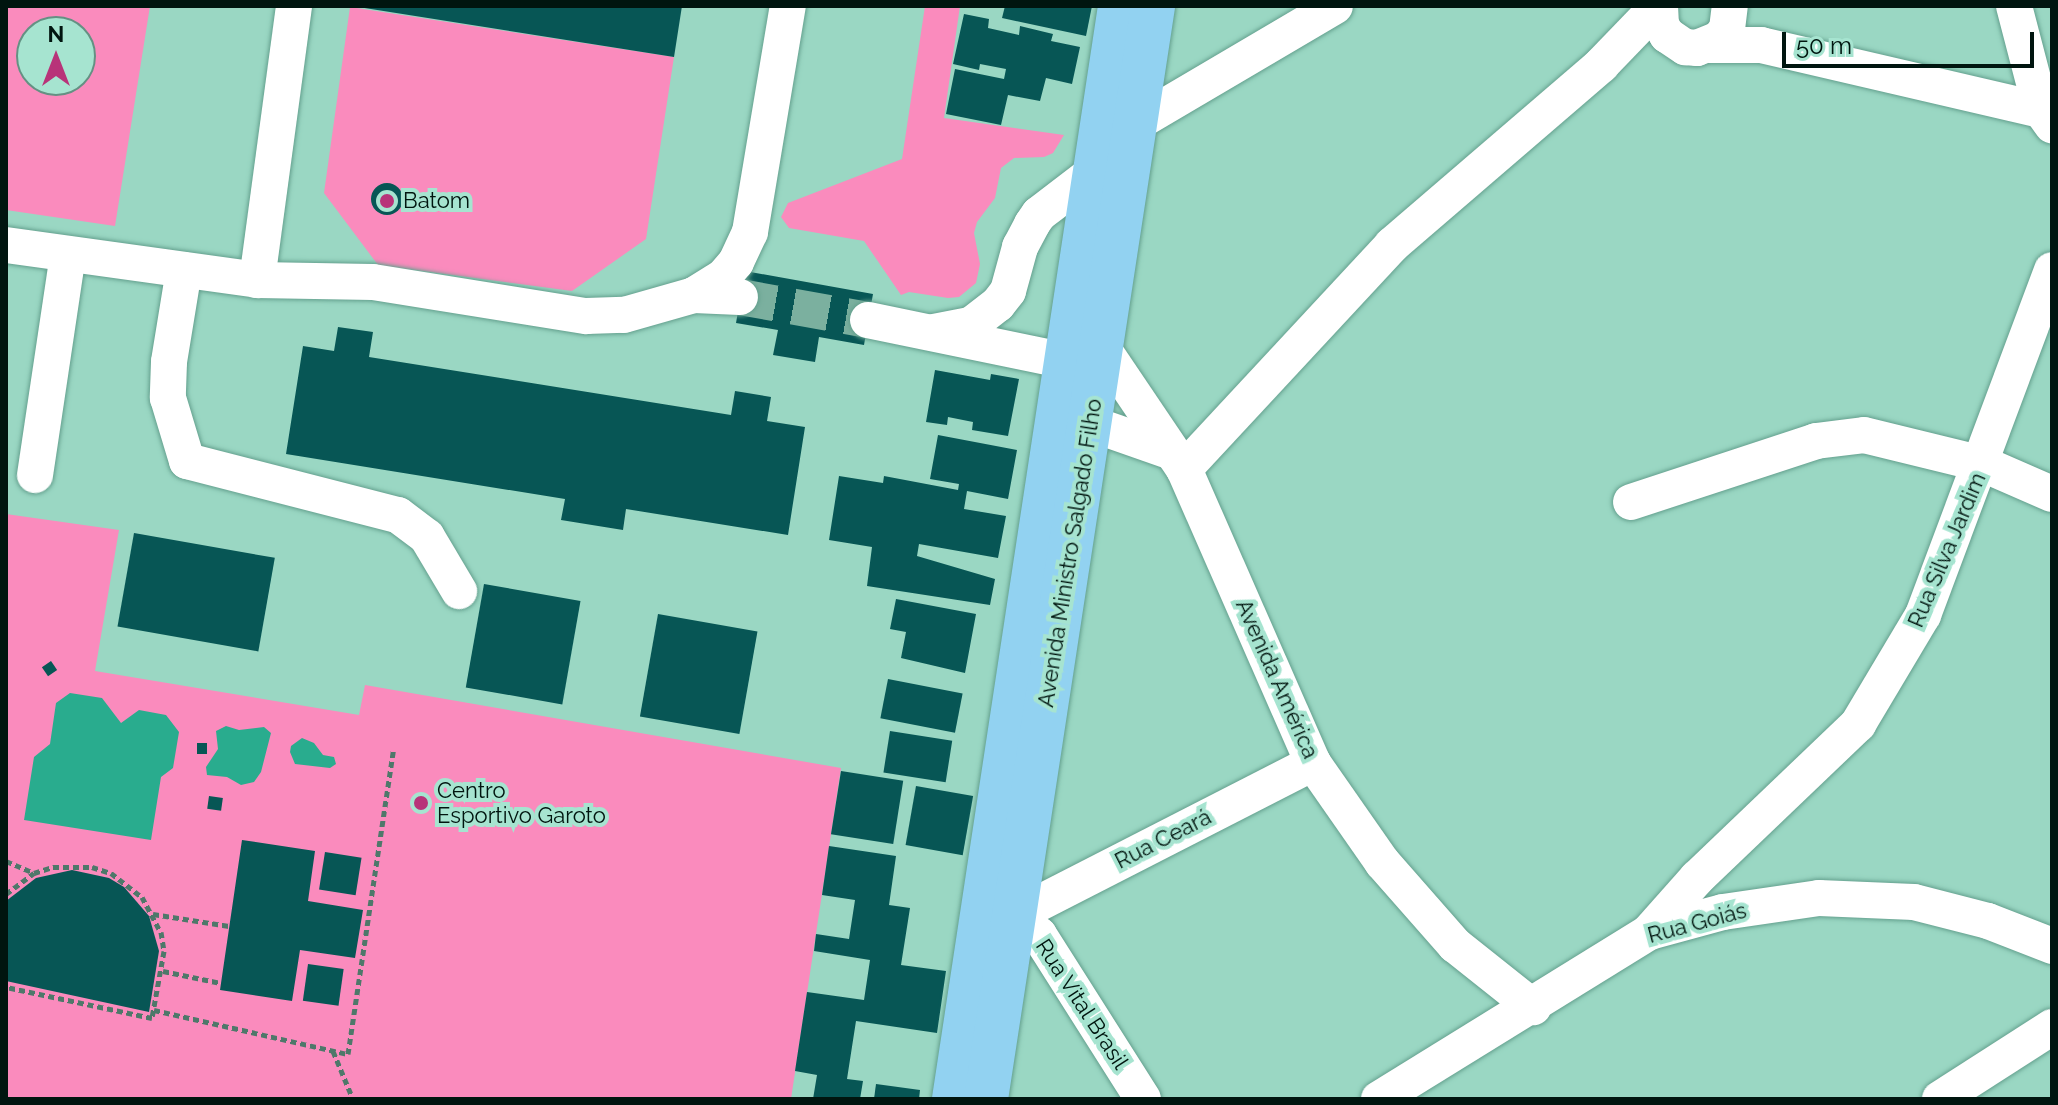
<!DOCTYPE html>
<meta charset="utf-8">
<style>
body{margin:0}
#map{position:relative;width:2058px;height:1105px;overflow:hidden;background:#9ad7c3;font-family:Raleway,sans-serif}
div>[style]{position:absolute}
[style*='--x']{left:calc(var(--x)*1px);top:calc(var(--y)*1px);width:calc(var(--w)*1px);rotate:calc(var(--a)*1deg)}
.green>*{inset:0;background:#fa8bbd}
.water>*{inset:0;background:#29ac8e}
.building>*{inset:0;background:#075655;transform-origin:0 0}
.round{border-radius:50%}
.minor-tunnel>*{height:36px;margin-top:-18px;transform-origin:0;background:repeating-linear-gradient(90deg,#7bb09f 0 36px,transparent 0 54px)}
.path>*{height:5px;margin-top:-2.5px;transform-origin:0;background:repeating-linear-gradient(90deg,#4e786a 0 6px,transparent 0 10px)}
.roads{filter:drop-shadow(0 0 2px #64a08e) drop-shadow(0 0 2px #64a08e)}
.minor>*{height:36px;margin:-18px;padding:0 18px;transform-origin:18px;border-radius:18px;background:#fff}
.major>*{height:44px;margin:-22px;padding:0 22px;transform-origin:22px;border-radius:22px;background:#92d2f1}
.dots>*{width:22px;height:22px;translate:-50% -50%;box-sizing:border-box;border:4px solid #a6e4d0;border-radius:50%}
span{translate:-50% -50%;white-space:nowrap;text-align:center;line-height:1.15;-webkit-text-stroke:8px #a6e4d0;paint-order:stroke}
.poi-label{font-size:22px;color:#00150f}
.left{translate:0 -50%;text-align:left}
.street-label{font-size:22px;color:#00150f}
.frame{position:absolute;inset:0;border:8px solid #00150f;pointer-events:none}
.north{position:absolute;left:16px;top:16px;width:80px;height:80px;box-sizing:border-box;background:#a6e4d0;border:2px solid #649183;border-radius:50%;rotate:0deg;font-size:22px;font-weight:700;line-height:32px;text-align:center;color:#00150f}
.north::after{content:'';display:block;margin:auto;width:28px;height:36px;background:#b83379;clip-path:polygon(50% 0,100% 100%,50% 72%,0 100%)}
.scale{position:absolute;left:1782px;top:32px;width:252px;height:36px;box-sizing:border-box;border:4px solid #00150f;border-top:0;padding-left:10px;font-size:24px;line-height:28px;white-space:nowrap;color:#00150f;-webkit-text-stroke:6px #a6e4d0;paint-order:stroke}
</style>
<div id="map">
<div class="green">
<div style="clip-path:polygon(evenodd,6px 6px,150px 6px,115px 226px,6px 210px,6px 6px,80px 32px,80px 80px,32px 80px,32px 32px,80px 32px)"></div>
<div style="clip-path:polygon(925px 6px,960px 6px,944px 118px,1064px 135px,1053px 153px,1044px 157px,1014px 158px,1001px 168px,995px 198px,977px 222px,974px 233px,980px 264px,976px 283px,959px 297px,948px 298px,909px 292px,901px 295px,864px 241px,789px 228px,781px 217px,788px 203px,902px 159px)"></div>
<div style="clip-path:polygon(evenodd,350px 7px,674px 57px,646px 239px,572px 291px,378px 265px,324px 193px,350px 7px,384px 183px,397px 187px,403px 198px,398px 210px,386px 215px,374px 209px,371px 197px,384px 183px)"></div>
<div style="clip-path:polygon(6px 514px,119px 530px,95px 671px,359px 715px,365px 685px,841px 768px,791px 1099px,6px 1099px)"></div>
</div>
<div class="water">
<div style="clip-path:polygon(70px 693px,102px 698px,121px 723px,139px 710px,166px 715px,179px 732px,173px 768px,161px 777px,151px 840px,24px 820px,34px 757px,50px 744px,56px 703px)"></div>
<div style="clip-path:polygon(226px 726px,239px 730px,264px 727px,271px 733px,261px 772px,254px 782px,241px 785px,227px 777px,207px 775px,206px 767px,218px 749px,216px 731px)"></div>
<div style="clip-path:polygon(302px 738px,314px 743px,323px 755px,334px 757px,336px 764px,330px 768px,295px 764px,290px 752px,291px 746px)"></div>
</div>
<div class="building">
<div style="clip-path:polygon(352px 6px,682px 6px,674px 57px)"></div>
<div style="clip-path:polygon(1005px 6px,1092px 6px,1086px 36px,1002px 18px)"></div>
<div style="clip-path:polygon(964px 14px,989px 19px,988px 28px,1019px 35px,1020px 26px,1053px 34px,1051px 41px,1080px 47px,1072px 84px,1046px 78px,1040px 101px,1008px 95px,1001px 125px,946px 114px,955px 69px,1004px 79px,1006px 69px,980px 64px,979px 70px,953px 64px)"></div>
<div class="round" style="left:371px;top:183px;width:32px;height:32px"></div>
<div style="clip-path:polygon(745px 271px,873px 294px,864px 345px,819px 337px,815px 362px,773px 355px,778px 330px,736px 323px)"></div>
<div style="clip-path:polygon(338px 327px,373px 332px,369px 357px,731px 415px,735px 391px,771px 397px,767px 421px,805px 427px,788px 535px,626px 509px,623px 530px,561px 520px,565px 499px,286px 454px,303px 346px,334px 351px)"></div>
<div style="clip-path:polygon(935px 370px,990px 380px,991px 374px,1019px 379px,1008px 436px,972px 430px,973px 422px,948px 417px,947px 425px,926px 422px)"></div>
<div style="clip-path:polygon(938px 435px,1017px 450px,1008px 499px,967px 491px,964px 509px,1006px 516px,998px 558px,919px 544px,917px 556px,995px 579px,990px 605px,867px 586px,872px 547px,829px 540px,839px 476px,883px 483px,884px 476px,958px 490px,959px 484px,930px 479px)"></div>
<div style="left:134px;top:533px;width:143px;height:95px;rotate:10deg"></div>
<div style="left:484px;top:584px;width:98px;height:105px;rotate:10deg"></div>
<div style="clip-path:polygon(896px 599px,976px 614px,965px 673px,901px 658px,906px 632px,890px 629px)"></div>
<div style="left:658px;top:614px;width:101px;height:104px;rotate:10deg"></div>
<div style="left:51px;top:661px;width:11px;height:11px;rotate:56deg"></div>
<div style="left:888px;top:679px;width:76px;height:40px;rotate:11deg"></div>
<div style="left:890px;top:731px;width:63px;height:42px;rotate:9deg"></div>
<div style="left:197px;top:743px;width:10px;height:11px"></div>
<div style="left:841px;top:771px;width:63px;height:64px;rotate:9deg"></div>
<div style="left:916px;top:786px;width:58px;height:60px;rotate:10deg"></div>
<div style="left:209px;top:796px;width:14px;height:13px;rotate:8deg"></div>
<div style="clip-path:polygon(242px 840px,315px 851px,308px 901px,363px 910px,355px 958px,300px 950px,292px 1001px,220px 990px)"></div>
<div style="clip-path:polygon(829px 846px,896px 856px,889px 905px,910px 908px,901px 965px,946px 971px,937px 1033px,856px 1021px,847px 1079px,863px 1081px,860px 1099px,813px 1099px,817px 1075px,795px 1071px,807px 992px,864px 1000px,870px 960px,814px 951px,816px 934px,849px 939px,855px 900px,822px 895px)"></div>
<div style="left:325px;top:852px;width:37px;height:38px;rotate:9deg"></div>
<div style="clip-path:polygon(72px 870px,109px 878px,124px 887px,149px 916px,159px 951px,149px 1012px,6px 981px,6px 901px,36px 878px)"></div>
<div style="left:308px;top:964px;width:36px;height:37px;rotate:8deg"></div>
<div style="clip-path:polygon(876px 1084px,920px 1090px,919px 1099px,874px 1099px)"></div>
</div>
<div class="minor-tunnel">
<div style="--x:740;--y:297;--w:130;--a:10.2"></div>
</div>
<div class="path">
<div style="--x:6;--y:861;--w:30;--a:23"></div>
<div style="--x:6;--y:894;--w:35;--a:-37"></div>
<div style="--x:34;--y:873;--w:20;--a:-18"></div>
<div style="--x:53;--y:867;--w:39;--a:0"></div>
<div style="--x:92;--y:867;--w:20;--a:18"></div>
<div style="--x:111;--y:873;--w:39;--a:38"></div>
<div style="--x:142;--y:897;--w:40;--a:62"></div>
<div style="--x:161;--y:932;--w:19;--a:81"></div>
<div style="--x:164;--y:951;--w:68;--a:100.2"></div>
<div style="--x:152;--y:1018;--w:149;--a:-168"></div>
<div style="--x:153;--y:914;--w:77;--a:9"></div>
<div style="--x:163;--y:971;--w:59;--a:11.7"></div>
<div style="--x:154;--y:1010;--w:199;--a:12.8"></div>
<div style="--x:348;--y:1054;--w:309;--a:-81.5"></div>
<div style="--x:333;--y:1051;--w:52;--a:67.4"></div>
</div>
<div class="roads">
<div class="minor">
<div style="--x:1660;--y:6;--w:19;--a:87"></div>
<div style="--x:1661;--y:25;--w:12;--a:59"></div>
<div style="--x:1667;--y:35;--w:22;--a:34"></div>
<div style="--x:1685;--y:47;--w:12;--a:5"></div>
<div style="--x:1697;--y:48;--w:24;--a:-22"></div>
<div style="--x:1719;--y:39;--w:13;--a:-51"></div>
<div style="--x:1727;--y:29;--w:23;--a:-83"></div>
<div style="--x:2014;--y:6;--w:107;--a:75.4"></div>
<div style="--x:1709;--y:45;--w:52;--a:0"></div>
<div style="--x:1761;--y:45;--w:287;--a:13.1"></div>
<div style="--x:2041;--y:110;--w:19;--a:54"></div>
<div style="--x:1117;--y:122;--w:18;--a:6"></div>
<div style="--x:1135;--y:124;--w:232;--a:-30.5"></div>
<div style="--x:6;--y:245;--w:253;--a:7.9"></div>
<div style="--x:257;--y:280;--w:116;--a:1"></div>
<div style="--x:373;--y:282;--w:216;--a:9.1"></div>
<div style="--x:586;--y:316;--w:38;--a:-2"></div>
<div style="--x:624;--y:315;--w:73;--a:-15.9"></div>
<div style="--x:694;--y:295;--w:46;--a:2.5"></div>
<div style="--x:184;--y:270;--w:93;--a:99.3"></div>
<div style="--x:169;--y:362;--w:36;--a:92"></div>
<div style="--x:168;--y:398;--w:66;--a:73.2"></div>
<div style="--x:187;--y:461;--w:218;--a:14.4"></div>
<div style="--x:398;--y:515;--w:36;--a:37"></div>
<div style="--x:427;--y:537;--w:63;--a:59.3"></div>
<div style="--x:257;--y:280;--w:276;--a:-82.3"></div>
<div style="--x:694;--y:295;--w:36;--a:-32"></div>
<div style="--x:724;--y:276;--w:18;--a:-49"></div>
<div style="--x:736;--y:262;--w:33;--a:-65"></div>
<div style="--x:750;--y:232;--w:229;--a:-80.5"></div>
<div style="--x:868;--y:320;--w:202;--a:11.7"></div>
<div style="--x:934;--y:332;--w:38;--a:-11"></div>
<div style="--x:971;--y:325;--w:34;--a:-38"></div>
<div style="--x:998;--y:304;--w:16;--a:-52"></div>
<div style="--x:1008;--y:291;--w:46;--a:-74.7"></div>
<div style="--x:1020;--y:247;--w:26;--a:-62"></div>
<div style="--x:1032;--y:224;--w:12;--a:-55"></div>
<div style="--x:1039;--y:214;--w:69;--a:-37.4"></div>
<div style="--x:1101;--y:346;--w:148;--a:56"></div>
<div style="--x:1184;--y:469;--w:321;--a:66.3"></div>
<div style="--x:1313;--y:763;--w:121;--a:55.1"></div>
<div style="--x:1382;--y:862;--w:111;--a:48.7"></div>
<div style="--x:1455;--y:945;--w:100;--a:38.5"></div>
<div style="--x:1089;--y:423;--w:85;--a:19.3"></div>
<div style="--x:1184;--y:469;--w:306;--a:-47.1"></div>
<div style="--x:1392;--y:245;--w:276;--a:-40.7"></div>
<div style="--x:1601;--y:65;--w:82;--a:-46"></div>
<div style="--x:35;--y:475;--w:223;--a:-81.5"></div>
<div style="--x:1631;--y:502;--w:195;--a:-18.2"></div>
<div style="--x:1816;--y:441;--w:48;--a:-7.1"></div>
<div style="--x:1864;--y:435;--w:122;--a:13.7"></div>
<div style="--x:1983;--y:464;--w:75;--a:23.5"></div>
<div style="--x:1649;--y:932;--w:72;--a:-48.4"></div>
<div style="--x:1697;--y:878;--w:223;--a:-43.7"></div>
<div style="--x:1858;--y:724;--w:127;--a:-59.2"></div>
<div style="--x:1923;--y:615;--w:368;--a:-69.5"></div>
<div style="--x:1143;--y:1099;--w:194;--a:-122.4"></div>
<div style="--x:1039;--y:935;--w:31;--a:-143"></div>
<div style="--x:1014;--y:916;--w:336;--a:-27.1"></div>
<div style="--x:1379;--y:1099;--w:317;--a:-31.7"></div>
<div style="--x:1649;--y:932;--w:77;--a:-15.1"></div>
<div style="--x:1723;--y:912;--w:97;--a:-8.3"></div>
<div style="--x:1819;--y:898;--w:95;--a:2.4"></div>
<div style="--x:1914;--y:902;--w:76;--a:14.4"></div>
<div style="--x:1988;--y:921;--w:69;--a:21.3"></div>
<div style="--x:1940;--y:1099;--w:133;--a:-32.7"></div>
</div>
<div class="major">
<div style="--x:954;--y:1099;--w:1106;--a:-81.36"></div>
<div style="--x:986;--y:1099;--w:1106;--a:-81.31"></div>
</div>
</div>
<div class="dots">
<div style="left:387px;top:201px;background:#b83379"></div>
<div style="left:421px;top:803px;background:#b83379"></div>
</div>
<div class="poi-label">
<span class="left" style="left:403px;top:201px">Batom</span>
<span class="left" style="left:437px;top:803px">Centro<br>Esportivo Garoto</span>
</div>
<div class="street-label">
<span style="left:1947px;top:550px;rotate:-67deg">Rua Silva Jardim</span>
<span style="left:1070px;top:553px;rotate:-81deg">Avenida Ministro Salgado Filho</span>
<span style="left:1277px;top:679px;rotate:66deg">Avenida América</span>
<span style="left:1163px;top:839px;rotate:-27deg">Rua Ceará</span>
<span style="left:1697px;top:923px;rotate:-15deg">Rua Goiás</span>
<span style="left:1082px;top:1004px;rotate:57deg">Rua Vital Brasil</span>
</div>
<div class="frame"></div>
<div class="north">N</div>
<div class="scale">50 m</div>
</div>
